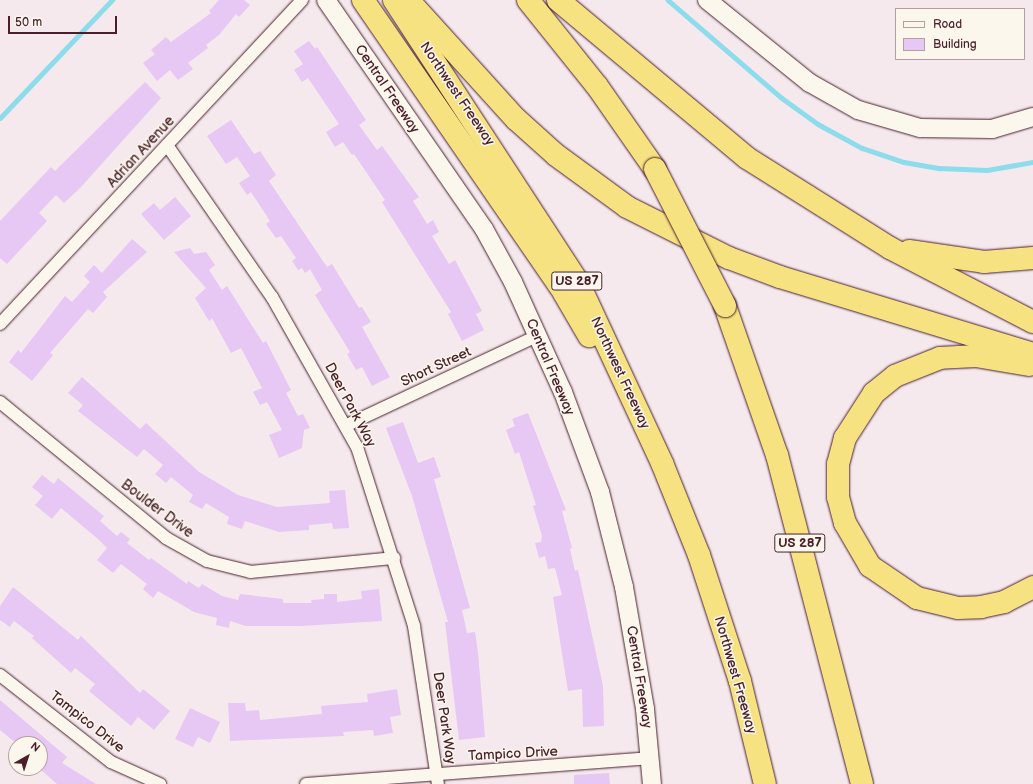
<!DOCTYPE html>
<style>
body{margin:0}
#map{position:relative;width:1033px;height:784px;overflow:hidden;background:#f5e9ee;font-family:"Balsamiq Sans",sans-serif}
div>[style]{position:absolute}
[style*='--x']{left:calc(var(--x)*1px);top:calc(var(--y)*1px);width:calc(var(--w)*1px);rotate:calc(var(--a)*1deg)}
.stream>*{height:4.5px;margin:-2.25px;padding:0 2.25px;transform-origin:2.25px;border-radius:2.25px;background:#8ddceb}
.building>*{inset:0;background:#e7c7f3}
.roads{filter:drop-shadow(0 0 1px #4a1f2b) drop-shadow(0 0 1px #4a1f2b)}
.minor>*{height:12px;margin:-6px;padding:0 6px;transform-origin:6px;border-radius:6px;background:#fbf7ec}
.secondary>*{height:18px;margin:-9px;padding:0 9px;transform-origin:9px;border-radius:9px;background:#fbf7ec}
.motorway>*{height:22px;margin:-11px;padding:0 11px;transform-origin:11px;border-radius:11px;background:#f7e281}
.bridges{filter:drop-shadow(0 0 1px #4a1f2b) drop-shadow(0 0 1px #4a1f2b)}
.motorway-bridge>*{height:22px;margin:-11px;padding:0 11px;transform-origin:11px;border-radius:11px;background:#f7e281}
span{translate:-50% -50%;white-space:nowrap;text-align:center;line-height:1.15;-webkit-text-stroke:3px #fbf7ec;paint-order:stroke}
.shield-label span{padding:1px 3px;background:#fbf7ec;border:1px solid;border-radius:3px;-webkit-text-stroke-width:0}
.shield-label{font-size:13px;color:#4a1f2b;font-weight:700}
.street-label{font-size:14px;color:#4a1f2b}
.legend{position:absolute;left:895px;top:8px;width:130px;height:52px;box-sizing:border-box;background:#fbf7ec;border:1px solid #b4a19f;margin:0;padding:5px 7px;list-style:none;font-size:12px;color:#4a1f2b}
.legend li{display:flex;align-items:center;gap:8px;height:20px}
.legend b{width:20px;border:1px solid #b4a19f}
.north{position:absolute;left:8px;top:736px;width:40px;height:40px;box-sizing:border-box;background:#fbf7ec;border:1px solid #b4a19f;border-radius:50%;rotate:39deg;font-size:11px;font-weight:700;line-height:16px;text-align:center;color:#4a1f2b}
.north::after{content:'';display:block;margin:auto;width:14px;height:18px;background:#4a1f2b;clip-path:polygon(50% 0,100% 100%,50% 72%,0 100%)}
.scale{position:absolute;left:8px;top:16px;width:109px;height:18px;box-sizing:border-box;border:2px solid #4a1f2b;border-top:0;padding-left:5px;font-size:12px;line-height:14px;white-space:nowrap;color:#4a1f2b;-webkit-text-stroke:3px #fbf7ec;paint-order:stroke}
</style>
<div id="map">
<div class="stream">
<div style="--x:668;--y:0;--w:150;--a:40.7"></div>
<div style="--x:782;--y:98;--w:44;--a:35.8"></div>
<div style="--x:818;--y:124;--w:50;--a:28.6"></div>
<div style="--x:862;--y:148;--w:44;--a:18.4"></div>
<div style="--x:904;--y:162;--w:36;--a:10"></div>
<div style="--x:939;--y:168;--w:48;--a:2.4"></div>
<div style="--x:987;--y:170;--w:47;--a:-9.9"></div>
<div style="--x:0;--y:118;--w:163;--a:-46.5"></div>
</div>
<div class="building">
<div style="clip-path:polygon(219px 0,244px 0,250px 5px,239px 17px,236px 14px,219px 35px,206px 45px,208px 48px,188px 63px,193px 69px,178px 80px,170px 70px,157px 81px,143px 63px,155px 54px,151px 50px,166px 37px,171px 42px,211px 13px,209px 11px)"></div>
<div style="clip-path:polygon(309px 41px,315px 49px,317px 47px,366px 120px,359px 125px,377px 150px,382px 146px,419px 197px,413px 201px,427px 224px,433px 220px,439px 232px,432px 236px,449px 264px,455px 260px,482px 311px,476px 314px,484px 330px,462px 341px,448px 314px,451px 312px,382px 202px,385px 200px,354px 154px,352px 155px,343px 142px,335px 147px,326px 132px,339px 124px,308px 78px,302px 82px,294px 70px,303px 64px,294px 51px)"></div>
<div style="clip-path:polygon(145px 82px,161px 98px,80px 188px,64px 203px,56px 195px,39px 213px,47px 221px,7px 264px,0 258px,0 221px,51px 167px,55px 171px)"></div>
<div style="clip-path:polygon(231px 120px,254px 154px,260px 151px,276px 175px,269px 181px,327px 267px,332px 264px,359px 308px,362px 307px,371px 322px,362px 327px,390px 377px,372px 386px,362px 367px,356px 370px,347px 354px,350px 352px,315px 295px,322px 290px,310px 269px,305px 273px,302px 268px,298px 270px,292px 261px,296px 258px,281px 236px,276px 238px,266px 224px,270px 221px,251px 192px,247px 195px,239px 183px,250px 176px,237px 157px,226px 164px,207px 136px)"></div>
<div style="clip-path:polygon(175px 197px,191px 216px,164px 240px,141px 214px,154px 203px,160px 210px)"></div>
<div style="clip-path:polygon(132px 239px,147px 252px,103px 292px,107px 297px,93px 313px,88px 309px,50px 353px,53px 355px,32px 381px,9px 362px,18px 350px,21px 353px,65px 296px,72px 302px,90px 282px,84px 276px,94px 265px,102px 273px)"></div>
<div style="clip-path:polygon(190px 248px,194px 254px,206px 252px,215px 265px,209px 270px,222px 290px,227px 286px,263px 343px,266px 341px,291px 390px,286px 393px,298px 416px,303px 414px,310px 428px,304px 430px,302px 448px,279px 458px,269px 435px,282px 430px,267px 402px,260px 405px,253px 392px,262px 388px,241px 348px,231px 353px,212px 318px,209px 321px,195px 298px,206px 288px,174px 252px)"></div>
<div style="clip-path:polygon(82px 377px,140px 429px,146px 423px,199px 472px,238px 495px,277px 507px,330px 503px,329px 491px,345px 490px,349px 528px,333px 529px,332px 523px,309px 525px,309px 530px,279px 532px,245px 521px,242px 529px,227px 524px,229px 517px,206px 503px,202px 509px,189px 502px,193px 495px,171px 477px,166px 483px,155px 474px,163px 465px,144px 449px,137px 457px,78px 411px,83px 405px,68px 393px)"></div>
<div style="clip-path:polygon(528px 413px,566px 510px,562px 511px,572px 548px,570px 549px,575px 571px,578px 570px,603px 686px,604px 726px,583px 727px,582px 689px,568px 691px,553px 597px,562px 595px,555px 568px,548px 569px,545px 556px,539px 558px,535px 543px,541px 542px,542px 536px,533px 506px,536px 505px,519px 452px,515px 454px,506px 430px,515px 426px,512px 419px)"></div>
<div style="clip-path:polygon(403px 422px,418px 463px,434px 457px,441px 477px,434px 479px,470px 608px,462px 610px,467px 633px,475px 632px,478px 652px,485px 737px,459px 740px,445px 622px,448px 622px,412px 496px,386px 428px)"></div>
<div style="clip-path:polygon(42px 475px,54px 484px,58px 478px,104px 516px,100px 521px,117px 536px,121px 532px,130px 539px,127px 543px,149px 560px,151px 558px,187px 584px,188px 581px,199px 588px,202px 584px,222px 596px,238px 600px,240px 594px,283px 599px,283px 603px,312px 603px,311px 600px,324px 599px,324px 594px,337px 594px,337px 602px,362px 599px,361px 591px,379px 589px,382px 621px,301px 626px,246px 626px,230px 621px,229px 628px,216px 625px,217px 618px,194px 612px,158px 591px,153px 598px,143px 589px,147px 584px,121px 564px,113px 573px,97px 560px,107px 548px,98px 539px,61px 508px,52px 519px,35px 505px,43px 496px,32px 487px)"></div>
<div style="clip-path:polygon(13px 587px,78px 640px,81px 636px,140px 693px,143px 689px,170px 711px,154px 730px,138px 717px,131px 726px,89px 691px,95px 684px,75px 668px,71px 673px,32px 638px,34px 636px,14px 621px,10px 627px,0 620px,0 606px)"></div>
<div style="clip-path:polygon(397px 689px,401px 715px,390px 717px,393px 733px,374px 736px,373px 730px,343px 732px,344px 736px,230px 741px,228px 703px,245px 703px,246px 711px,259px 710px,260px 720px,322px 714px,321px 706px,368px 702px,367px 694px)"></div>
<div style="clip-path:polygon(0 700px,67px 757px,62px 763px,96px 784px,57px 784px,40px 769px,40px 744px,17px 744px,0 730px)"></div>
<div style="clip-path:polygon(190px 708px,220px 722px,210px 743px,198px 737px,193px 747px,175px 739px)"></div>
<div style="clip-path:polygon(609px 773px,610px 784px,574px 784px,574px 775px)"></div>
</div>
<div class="roads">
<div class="minor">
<div style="--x:167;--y:145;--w:185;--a:55.4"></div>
<div style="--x:272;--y:297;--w:172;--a:60.5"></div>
<div style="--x:357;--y:447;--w:188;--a:72.3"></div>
<div style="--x:414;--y:626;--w:160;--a:81.4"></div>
<div style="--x:0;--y:324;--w:443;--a:-47"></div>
<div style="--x:0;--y:402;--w:215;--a:39.3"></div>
<div style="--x:166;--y:538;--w:47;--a:29.3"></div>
<div style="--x:207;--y:561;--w:45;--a:14"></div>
<div style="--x:251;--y:572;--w:144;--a:-5.6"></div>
<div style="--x:347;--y:425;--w:210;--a:-25.1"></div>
<div style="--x:0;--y:675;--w:141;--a:38.1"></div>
<div style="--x:111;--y:762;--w:54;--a:24.2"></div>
<div style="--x:306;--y:784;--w:344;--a:-4.3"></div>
</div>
<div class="secondary">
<div style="--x:326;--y:0;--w:278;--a:55.4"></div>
<div style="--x:484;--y:229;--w:60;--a:61.3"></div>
<div style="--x:513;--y:282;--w:121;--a:65.6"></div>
<div style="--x:563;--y:392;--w:107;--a:69.7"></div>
<div style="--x:600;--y:492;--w:98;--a:75.8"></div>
<div style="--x:624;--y:587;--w:124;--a:80.2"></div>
<div style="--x:645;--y:709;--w:75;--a:84.7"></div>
<div style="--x:707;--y:0;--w:132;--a:38.9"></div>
<div style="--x:810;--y:83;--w:55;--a:29.4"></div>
<div style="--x:858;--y:110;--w:65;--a:16.2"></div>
<div style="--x:920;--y:128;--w:72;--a:0.8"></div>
<div style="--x:992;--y:129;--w:43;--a:-16.3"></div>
</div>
<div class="motorway">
<div style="--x:363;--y:0;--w:355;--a:55.5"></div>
<div style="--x:564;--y:293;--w:50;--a:59.8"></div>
<div style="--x:394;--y:0;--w:337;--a:56.9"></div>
<div style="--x:578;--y:282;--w:200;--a:65.1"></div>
<div style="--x:662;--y:463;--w:99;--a:68.1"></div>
<div style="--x:699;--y:555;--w:133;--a:72"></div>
<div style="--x:740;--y:681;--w:106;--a:76.4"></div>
<div style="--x:408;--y:0;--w:161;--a:47.8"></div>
<div style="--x:516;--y:119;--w:54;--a:42"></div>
<div style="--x:556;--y:155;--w:88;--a:36.2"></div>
<div style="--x:627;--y:207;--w:114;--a:26.6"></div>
<div style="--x:729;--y:258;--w:54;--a:20.4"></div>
<div style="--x:780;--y:277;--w:264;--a:16.9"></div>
<div style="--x:528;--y:0;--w:110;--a:51.3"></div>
<div style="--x:597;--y:86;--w:101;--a:55.1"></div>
<div style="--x:558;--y:0;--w:246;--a:39.9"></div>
<div style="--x:747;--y:158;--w:169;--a:32.2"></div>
<div style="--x:890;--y:248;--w:161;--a:27.4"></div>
<div style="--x:909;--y:251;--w:76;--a:8.3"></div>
<div style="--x:984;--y:262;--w:49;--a:-4.7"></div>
<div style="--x:725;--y:306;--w:158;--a:70.8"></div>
<div style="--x:777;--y:455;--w:340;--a:75.5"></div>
<div style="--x:1029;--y:365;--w:54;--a:-170.4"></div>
<div style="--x:976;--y:356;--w:36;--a:177"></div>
<div style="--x:940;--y:358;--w:48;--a:158.2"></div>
<div style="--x:895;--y:376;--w:27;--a:141"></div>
<div style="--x:874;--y:393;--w:54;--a:122.8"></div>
<div style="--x:845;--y:438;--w:27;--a:105"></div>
<div style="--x:838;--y:464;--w:33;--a:90"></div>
<div style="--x:838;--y:497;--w:27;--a:75"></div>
<div style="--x:845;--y:523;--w:50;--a:59.8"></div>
<div style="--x:870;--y:566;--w:57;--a:34.2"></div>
<div style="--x:917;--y:598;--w:42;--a:13.7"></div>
<div style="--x:958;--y:608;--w:23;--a:-2"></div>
<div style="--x:981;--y:607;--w:24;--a:-12"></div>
<div style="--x:1004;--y:602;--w:33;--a:-27"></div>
</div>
</div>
<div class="bridges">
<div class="motorway-bridge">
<div style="--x:655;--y:169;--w:154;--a:62.9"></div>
</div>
</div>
<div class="shield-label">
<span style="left:577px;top:281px">US 287</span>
<span style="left:800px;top:543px">US 287</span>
</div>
<div class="street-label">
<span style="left:387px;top:89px;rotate:56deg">Central Freeway</span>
<span style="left:457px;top:94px;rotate:56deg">Northwest Freeway</span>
<span style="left:141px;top:152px;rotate:-47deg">Adrian Avenue</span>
<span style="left:436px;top:367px;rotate:-25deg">Short Street</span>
<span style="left:550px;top:367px;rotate:67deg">Central Freeway</span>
<span style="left:620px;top:373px;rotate:65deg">Northwest Freeway</span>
<span style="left:350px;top:405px;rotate:62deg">Deer Park Way</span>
<span style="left:157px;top:509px;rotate:37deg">Boulder Drive</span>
<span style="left:735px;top:675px;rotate:74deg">Northwest Freeway</span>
<span style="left:639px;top:677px;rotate:81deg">Central Freeway</span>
<span style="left:444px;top:718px;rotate:82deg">Deer Park Way</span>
<span style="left:87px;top:722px;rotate:38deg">Tampico Drive</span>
<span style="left:513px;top:754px;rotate:-3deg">Tampico Drive</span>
</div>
<ul class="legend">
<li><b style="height:5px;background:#fbf7ec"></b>Road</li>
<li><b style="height:11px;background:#e7c7f3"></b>Building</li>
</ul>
<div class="north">N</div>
<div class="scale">50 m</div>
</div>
